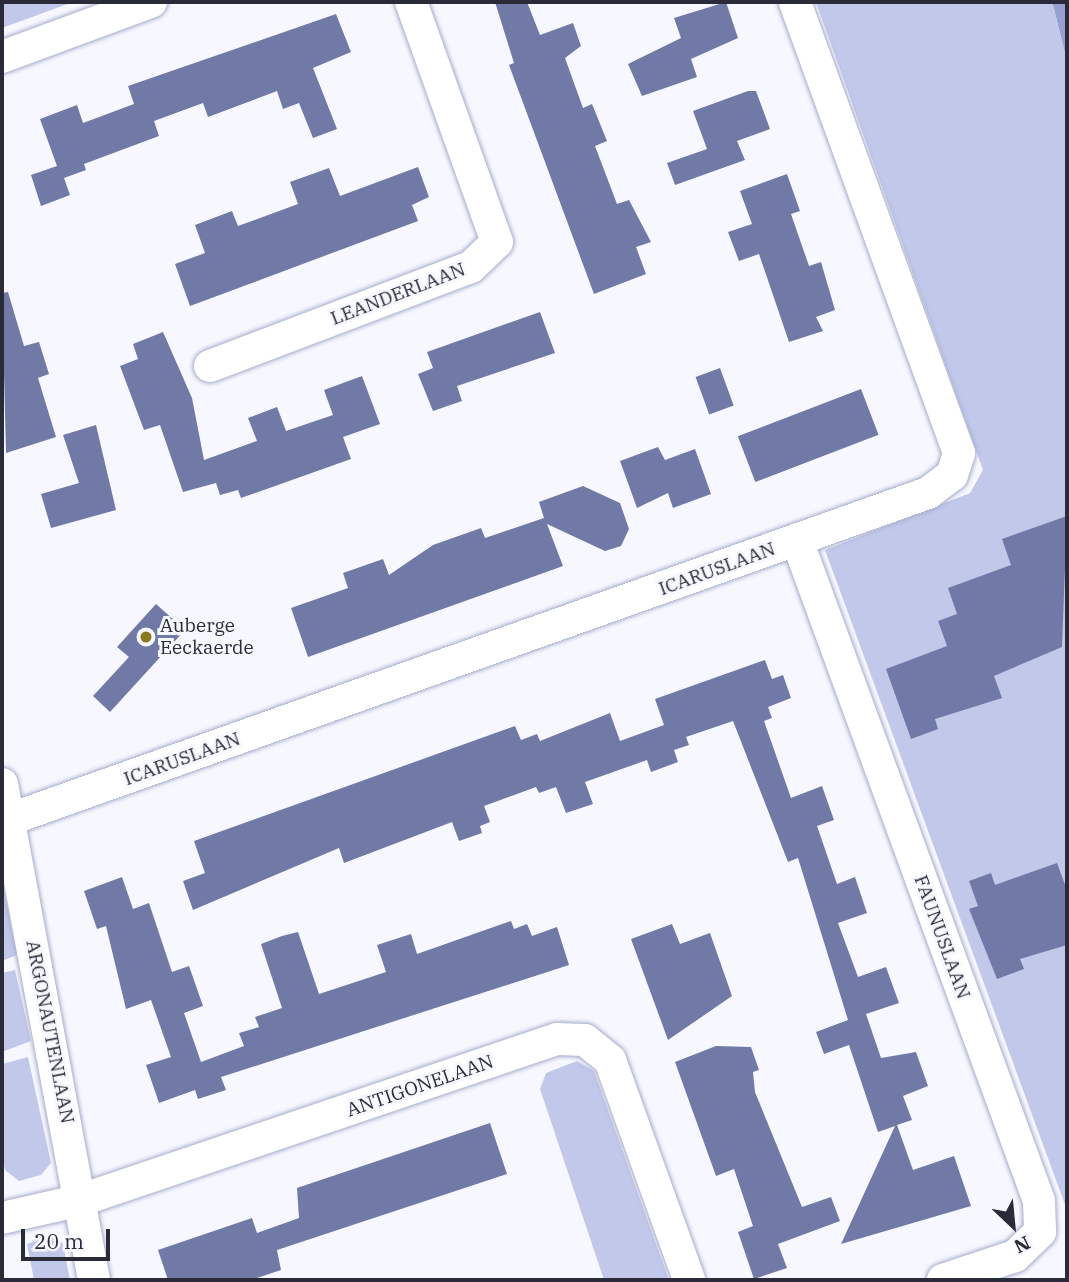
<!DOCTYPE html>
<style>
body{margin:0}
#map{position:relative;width:1069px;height:1282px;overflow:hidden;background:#f7f8ff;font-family:"IBM Plex Serif",serif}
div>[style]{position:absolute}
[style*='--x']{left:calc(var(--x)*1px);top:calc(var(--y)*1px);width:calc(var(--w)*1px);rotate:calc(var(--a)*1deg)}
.green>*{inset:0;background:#c1c8ea}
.water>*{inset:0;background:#97a0d1}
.building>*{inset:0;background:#7179a7;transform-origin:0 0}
.roads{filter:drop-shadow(0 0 2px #a5accb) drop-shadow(0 0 2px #a5accb)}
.minor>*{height:32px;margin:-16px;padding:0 16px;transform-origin:16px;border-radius:16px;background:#fff}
.dots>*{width:19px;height:19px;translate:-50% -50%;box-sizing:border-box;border:4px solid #f7f8ff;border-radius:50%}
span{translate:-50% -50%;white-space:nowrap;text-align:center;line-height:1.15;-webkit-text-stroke:6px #f7f8ff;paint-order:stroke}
.street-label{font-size:19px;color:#292c38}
.poi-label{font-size:19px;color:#292c38}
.left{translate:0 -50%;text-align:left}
.frame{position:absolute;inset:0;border:4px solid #292c38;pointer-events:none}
.north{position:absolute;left:978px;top:1191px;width:70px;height:70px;-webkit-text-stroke:5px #f7f8ff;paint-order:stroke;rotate:154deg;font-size:19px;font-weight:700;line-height:28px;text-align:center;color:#292c38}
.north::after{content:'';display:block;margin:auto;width:24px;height:32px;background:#292c38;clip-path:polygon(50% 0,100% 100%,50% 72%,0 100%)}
.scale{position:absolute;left:21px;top:1229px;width:89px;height:32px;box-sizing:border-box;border:4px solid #292c38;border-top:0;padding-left:9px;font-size:21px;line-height:24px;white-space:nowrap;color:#292c38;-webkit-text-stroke:5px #f7f8ff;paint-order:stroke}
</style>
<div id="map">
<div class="green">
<div style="clip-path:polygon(2px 2px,73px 2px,2px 28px)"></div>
<div style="clip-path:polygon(816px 2px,1052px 2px,1067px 61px,1067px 1210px,825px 550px,970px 493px,983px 470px)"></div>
<div style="clip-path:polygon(2px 881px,17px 955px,2px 961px)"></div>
<div style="clip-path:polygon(15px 970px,31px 1041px,2px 1052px,2px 973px)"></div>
<div style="clip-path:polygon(28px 1057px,51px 1163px,41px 1175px,19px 1181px,5px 1170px,2px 1155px,2px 1064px)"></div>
<div style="clip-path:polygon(577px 1061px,594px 1071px,669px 1280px,604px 1280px,540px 1089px,546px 1073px)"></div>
<div style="clip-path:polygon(53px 1234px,63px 1244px,70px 1280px,34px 1280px,27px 1244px)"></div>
</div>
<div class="water">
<div style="clip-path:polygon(1052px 2px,1067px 2px,1067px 61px,1054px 9px)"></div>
</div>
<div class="building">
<div style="clip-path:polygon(495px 2px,527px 2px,540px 35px,573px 23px,581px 46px,565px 58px,583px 108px,592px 104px,607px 141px,595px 146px,617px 204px,629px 200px,651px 242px,636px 247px,646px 274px,594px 294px,509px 65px,514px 63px)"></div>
<div style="clip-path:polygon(726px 2px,738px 38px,691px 59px,697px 77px,642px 96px,628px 64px,681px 38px,674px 18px)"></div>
<div style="clip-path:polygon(336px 14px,351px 52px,313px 68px,337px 129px,313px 138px,299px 103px,283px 109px,277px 91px,208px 117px,203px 103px,154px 121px,159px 136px,84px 164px,86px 170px,64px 178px,70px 195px,41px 206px,31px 175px,57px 166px,40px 119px,77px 105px,83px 123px,134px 104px,128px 86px)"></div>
<div style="clip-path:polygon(748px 91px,756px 91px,770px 129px,737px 141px,745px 160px,675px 185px,667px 163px,707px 149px,693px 111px)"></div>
<div style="clip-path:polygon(418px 167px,429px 197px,412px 205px,418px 221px,190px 306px,175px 264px,205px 253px,195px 225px,232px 211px,238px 226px,298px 204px,290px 182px,329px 168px,340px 196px)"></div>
<div style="clip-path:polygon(787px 174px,800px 211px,791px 214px,809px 266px,821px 262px,835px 310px,816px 317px,823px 331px,789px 342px,759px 254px,739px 261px,728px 232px,752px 224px,740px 191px)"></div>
<div style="clip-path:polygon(8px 292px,24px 346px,39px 342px,49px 374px,38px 378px,56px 437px,6px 453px,2px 293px)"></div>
<div style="clip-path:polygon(540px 312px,555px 353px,457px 386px,462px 401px,433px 411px,418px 374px,433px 368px,427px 352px)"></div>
<div style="clip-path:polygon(163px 332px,192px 398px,204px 460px,257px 441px,248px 418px,277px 407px,286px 431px,333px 415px,324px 390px,362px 376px,380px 424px,343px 437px,351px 459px,241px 498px,238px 490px,220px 495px,216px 483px,183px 492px,160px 425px,144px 430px,120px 366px,138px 359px,133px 344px)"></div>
<div style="left:720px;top:368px;width:40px;height:26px;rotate:70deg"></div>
<div style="left:861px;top:389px;width:49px;height:132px;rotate:69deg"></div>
<div style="clip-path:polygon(96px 425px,116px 510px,51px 528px,41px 494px,79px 483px,63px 435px)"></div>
<div style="clip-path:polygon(658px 447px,665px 460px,695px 449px,711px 494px,673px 508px,668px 493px,637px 508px,620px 461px)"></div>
<div style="clip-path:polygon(583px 486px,620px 503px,629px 529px,621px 546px,605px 551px,547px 524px,563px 566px,308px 657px,291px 608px,348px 588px,343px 573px,383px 559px,389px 575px,433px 545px,481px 528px,485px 538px,544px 518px,539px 502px)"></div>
<div style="clip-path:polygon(1067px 516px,1062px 647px,994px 676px,1002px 698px,935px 719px,938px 729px,911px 739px,886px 669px,947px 646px,938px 621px,957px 614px,948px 588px,1011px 565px,1002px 539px)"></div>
<div style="clip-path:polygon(156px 604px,185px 630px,110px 712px,93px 696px,129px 657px,117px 647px)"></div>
<div style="clip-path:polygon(765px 660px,772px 679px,783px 675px,791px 698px,768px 707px,772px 718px,764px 721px,791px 798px,822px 786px,834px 820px,817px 826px,837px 884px,855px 877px,867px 913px,838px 923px,858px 977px,886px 967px,899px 1003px,866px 1014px,881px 1058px,916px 1052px,928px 1086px,903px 1096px,912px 1120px,897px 1125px,913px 1170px,954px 1156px,971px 1206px,841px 1244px,895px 1126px,878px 1132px,849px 1045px,824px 1054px,816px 1032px,848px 1020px,798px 858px,788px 862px,733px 721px,686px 737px,689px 745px,674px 750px,678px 762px,651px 772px,647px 760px,585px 782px,593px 804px,566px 813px,556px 787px,539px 793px,536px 787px,484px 806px,490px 822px,480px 826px,482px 833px,459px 841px,452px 822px,344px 863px,339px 848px,193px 910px,183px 881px,205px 873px,194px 841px,515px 726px,521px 740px,537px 734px,540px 741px,610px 713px,620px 741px,664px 725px,655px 699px)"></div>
<div style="clip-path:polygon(1057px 863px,1067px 890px,1067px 945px,1020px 959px,1024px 969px,997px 979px,969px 909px,978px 906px,969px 881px,991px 873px,995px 885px)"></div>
<div style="clip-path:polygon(122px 877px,133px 909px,149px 903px,172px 972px,189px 966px,203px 1006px,184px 1013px,201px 1062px,244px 1046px,239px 1033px,259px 1027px,255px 1017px,282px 1008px,261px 944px,282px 936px,298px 932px,319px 994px,386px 972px,377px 945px,411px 934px,417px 954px,511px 921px,514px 929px,527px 924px,532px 936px,557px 927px,569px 965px,221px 1077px,226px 1090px,198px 1099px,195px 1090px,159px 1103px,146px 1065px,171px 1057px,151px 1000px,126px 1009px,106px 926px,97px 929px,84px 891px)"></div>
<div style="clip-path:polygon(672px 924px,680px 944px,710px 933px,732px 996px,668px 1040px,631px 939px)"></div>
<div style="clip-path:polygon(716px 1046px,751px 1047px,759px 1070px,753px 1072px,755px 1092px,802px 1207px,831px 1197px,840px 1221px,778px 1244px,787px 1268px,754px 1279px,738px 1232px,753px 1226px,734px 1169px,716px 1176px,675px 1062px)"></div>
<div style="clip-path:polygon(490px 1123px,507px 1174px,277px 1250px,281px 1270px,251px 1280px,168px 1280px,158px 1250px,252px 1218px,257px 1233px,299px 1218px,297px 1188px)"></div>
</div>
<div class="roads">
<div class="minor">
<div style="--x:2;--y:57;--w:159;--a:-20.3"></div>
<div style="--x:210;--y:366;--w:279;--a:-20.8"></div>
<div style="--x:471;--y:267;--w:36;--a:-44"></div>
<div style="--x:497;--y:242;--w:255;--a:-109.7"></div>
<div style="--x:797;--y:540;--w:704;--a:69.89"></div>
<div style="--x:1039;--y:1201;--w:31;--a:88"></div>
<div style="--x:1040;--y:1232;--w:35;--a:136"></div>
<div style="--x:1015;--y:1256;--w:76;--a:161.6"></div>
<div style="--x:2;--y:784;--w:504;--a:79.49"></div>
<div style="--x:2;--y:822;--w:983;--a:-19.56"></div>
<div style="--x:928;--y:493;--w:30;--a:-37"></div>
<div style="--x:952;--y:475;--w:23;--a:-72"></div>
<div style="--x:959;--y:453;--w:480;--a:-110"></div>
<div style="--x:2;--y:1218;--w:81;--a:-12.8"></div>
<div style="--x:81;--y:1200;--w:502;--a:-18.69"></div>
<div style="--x:557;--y:1039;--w:28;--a:2"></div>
<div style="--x:585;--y:1040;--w:32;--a:39"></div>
<div style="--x:610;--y:1060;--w:234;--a:70.2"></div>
</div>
</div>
<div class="dots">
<div style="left:146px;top:637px;background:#8c781d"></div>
</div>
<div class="street-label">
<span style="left:398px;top:294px;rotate:-21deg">LEANDERLAAN</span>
<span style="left:717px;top:569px;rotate:-20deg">ICARUSLAAN</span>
<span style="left:182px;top:759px;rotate:-20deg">ICARUSLAAN</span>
<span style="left:942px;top:937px;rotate:70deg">FAUNUSLAAN</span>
<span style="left:50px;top:1032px;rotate:79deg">ARGONAUTENLAAN</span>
<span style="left:420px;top:1086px;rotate:-19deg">ANTIGONELAAN</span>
</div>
<div class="poi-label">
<span class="left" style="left:160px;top:637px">Auberge<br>Eeckaerde</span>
</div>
<div class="frame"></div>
<div class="north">N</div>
<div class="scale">20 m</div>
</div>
